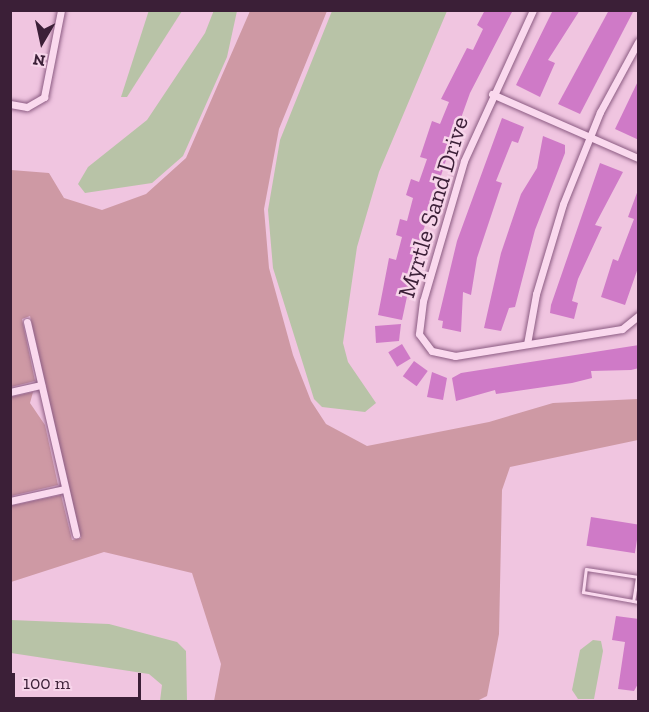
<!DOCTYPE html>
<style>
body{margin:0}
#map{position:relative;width:649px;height:712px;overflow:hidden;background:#f0c5e0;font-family:"Zilla Slab",serif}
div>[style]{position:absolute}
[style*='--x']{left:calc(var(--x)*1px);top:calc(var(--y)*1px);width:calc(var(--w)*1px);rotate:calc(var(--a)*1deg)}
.green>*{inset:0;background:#ce99a4}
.water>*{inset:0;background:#b8c3a7}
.building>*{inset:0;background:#cf7ac7;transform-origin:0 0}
.roads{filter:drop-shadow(0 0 2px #8b5b82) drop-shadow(0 0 2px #8b5b82)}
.lane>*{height:3px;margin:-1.5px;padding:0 1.5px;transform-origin:1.5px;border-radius:1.5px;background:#fad9ee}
.street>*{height:7px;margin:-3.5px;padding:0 3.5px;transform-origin:3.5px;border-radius:3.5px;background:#fad9ee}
span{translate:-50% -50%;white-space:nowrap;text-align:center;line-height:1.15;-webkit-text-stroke:5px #f7d5ea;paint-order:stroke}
.street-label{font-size:24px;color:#3b1f37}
.frame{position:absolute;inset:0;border:12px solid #3b1f37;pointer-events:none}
.north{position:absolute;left:12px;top:12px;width:60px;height:60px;-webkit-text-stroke:4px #f7d5ea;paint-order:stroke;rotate:189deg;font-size:16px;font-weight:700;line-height:24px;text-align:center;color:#3b1f37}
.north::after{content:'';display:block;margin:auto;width:21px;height:27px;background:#3b1f37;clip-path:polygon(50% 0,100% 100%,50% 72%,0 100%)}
.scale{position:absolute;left:12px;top:673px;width:129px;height:27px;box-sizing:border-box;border:3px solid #3b1f37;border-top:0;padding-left:8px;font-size:18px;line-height:21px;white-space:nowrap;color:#3b1f37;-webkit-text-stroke:4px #f7d5ea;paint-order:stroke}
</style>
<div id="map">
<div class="green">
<div style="clip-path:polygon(250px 11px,327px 11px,279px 129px,264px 209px,269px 268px,293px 355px,311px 401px,326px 424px,367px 446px,489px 422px,553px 403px,638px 399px,638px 440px,510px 467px,502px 490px,499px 634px,487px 696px,477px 701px,214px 701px,221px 664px,192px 573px,104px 552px,11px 582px,10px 506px,61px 495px,72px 540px,81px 538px,30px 316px,22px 319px,35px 381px,11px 387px,11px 170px,49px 173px,64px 198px,102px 210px,146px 194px,186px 158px)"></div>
<div style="clip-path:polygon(33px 392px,30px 403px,45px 425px,58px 485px,11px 496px,11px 397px)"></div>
</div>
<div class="water">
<div style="clip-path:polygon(149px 10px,182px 11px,127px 97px,121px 97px)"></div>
<div style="clip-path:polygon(214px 10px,237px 11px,227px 57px,183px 156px,152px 183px,85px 193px,78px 184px,88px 167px,147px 120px,205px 33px)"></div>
<div style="clip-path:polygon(332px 11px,447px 11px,379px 172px,357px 247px,343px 343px,348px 362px,376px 403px,365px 412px,322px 407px,314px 399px,273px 268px,268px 210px,280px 140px)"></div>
<div style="clip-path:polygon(11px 620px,109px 624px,177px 642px,186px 651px,187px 701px,160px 701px,162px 685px,149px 674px,11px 653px)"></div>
<div style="clip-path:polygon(593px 640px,601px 641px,603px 651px,594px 699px,578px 699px,572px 690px,580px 650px)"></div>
</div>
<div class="building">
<div style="clip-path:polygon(485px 10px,513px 10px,470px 93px,447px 157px,417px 250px,402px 320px,378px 315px,389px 258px,396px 260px,402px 237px,396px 235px,400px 219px,407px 221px,413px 198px,406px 195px,411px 179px,419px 182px,427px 159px,420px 157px,432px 121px,440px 124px,449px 102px,441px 99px,467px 48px,473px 50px,483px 29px,477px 25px)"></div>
<div style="clip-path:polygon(553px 10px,580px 10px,548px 60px,555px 63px,540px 97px,516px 85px)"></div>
<div style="clip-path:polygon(609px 10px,634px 10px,580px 114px,558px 104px)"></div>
<div style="clip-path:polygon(639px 79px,639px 140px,615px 129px)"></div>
<div style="clip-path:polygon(502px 118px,524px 127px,518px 143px,512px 141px,496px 181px,502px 183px,477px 258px,471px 295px,463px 292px,461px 332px,442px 328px,443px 321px,438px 320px,457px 241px)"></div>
<div style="clip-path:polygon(543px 136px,565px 145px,565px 153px,535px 230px,515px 307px,509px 308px,501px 331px,484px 328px,501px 253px,521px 194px,537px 168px)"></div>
<div style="clip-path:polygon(600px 163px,623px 172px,595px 225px,602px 227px,578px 279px,572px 301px,578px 303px,574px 319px,550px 313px,551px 305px)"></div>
<div style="clip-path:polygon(638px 190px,639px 265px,625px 305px,601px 297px,613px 259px,618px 261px,634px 219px,628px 217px)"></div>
<div style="clip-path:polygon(401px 324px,399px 341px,376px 343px,375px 326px)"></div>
<div style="left:402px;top:344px;width:17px;height:16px;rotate:59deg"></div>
<div style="clip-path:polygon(639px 345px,639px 368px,631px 370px,591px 371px,592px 378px,572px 383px,496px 394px,495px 390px,456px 401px,452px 378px,461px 373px)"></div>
<div style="left:414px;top:361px;width:17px;height:19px;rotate:36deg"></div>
<div style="clip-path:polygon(432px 372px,447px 378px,443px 400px,427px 397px)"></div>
<div style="left:591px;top:517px;width:49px;height:29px;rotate:9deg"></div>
<div style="clip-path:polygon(616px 616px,639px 619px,639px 682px,634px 691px,618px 689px,625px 642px,612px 640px)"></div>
</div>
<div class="roads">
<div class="lane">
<div style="--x:637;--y:577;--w:24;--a:99"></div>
<div style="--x:633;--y:601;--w:5;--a:11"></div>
<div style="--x:633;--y:601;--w:51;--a:-169.8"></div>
<div style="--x:583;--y:592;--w:23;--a:-83"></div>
<div style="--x:586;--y:569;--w:53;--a:8.7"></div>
</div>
<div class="street">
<div style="--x:533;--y:10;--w:166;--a:114.6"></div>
<div style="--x:464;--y:161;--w:146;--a:106.3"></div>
<div style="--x:423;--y:301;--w:33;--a:97"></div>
<div style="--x:419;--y:334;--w:21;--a:53"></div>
<div style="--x:432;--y:351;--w:24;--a:12"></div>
<div style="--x:455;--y:356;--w:169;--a:-9.2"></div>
<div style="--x:622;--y:329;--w:21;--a:-39"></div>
<div style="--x:492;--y:94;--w:159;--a:23.7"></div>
<div style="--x:10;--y:104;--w:17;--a:10"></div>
<div style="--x:27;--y:107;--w:20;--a:-30"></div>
<div style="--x:44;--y:97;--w:89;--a:-78.9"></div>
<div style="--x:27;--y:322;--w:218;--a:77"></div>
<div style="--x:527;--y:344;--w:51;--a:-79.8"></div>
<div style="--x:536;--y:294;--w:94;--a:-73.3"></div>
<div style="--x:563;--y:204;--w:99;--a:-68.1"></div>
<div style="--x:600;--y:112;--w:80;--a:-61.5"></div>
<div style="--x:10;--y:392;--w:32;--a:-13"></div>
<div style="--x:10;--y:501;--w:55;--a:-12.5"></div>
</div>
</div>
<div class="street-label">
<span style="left:433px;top:207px;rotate:-73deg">Myrtle Sand Drive</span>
</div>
<div class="frame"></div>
<div class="north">N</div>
<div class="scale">100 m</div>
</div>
